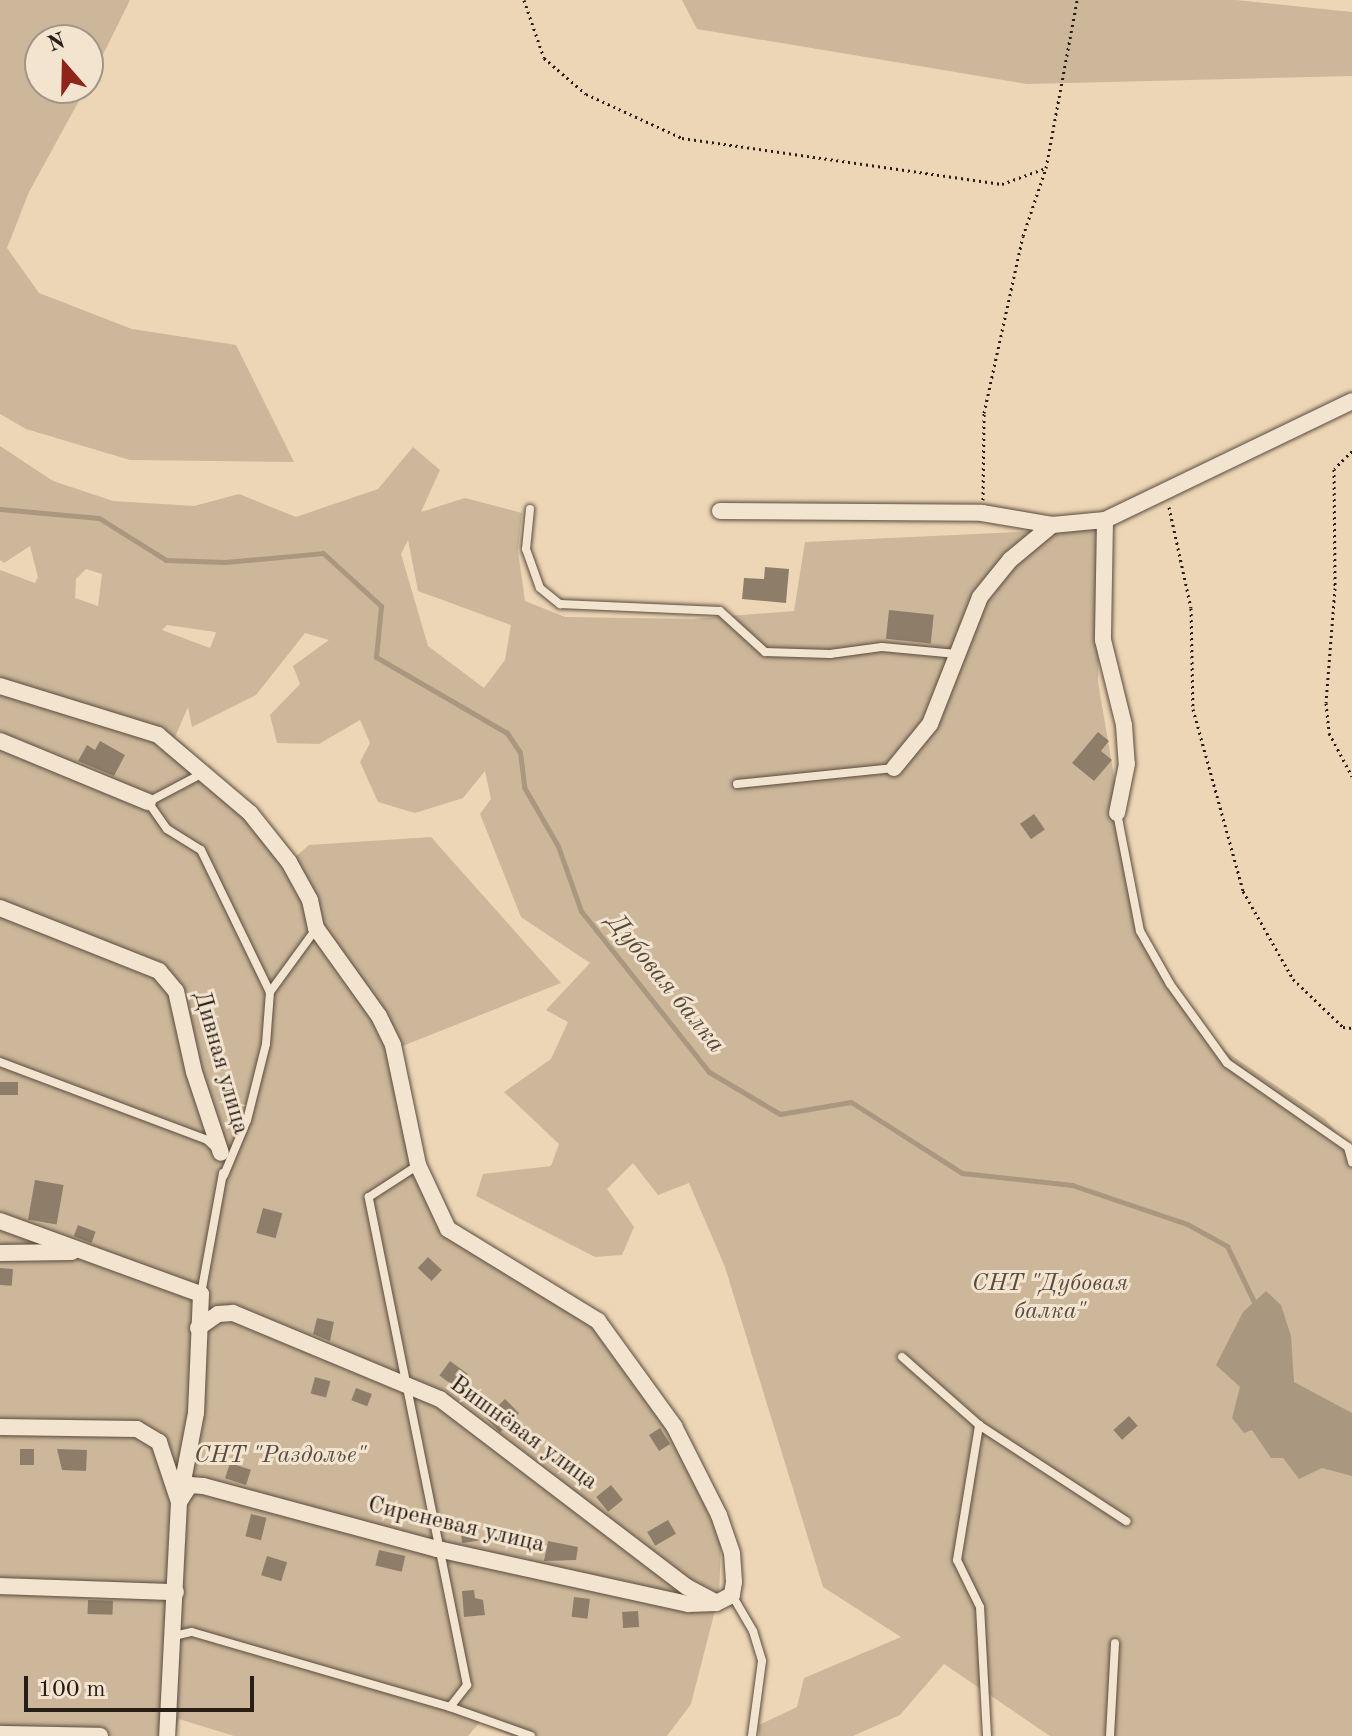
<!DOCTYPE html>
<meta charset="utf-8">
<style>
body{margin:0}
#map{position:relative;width:1352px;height:1736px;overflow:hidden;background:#edd6b5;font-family:"Old Standard TT",serif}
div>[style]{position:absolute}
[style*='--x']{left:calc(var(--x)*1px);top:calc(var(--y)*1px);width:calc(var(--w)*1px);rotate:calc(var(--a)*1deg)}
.green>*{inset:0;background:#ccb79a}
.water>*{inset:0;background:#aa977f}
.stream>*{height:5px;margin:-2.5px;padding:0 2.5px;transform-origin:2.5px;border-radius:2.5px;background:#aa977f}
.building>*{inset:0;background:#8e7e69;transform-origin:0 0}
.path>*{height:3px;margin-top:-1.5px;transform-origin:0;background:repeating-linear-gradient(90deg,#281e16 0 2px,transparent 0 6px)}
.roads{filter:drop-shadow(0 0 2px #594c3e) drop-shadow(0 0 2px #594c3e)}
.service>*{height:8px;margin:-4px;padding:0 4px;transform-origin:4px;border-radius:4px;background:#f3e4cf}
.minor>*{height:16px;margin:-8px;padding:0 8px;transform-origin:8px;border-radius:8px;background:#f3e4cf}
span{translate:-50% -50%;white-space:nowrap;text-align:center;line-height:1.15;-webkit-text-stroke:6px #f3e4cf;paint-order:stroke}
.street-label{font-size:24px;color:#281e16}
.park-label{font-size:24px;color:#594c3e;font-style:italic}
.water-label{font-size:26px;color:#56483b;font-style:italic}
.north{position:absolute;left:24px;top:24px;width:80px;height:80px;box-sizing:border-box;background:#f3e4cf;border:2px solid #a29585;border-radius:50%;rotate:340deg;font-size:22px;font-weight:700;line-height:32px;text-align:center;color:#281e16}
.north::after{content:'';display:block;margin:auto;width:28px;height:36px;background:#8f2418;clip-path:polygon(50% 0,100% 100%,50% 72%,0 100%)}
.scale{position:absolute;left:24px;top:1676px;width:230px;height:36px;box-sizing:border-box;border:4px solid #281e16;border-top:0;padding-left:10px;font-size:24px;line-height:28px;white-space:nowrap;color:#281e16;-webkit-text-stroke:6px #f3e4cf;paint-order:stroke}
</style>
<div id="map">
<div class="green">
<div style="clip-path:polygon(0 0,130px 0,88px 85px,88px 40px,40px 40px,40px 88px,86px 88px,29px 192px,7px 248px,39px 293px,132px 329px,236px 345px,294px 462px,130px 460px,26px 429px,0 414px)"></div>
<div style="clip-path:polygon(682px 0,1236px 0,1352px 12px,1352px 76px,1027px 84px,697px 29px)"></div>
<div style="clip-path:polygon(evenodd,0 446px,53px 481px,113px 501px,194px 506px,239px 494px,296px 517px,378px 489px,413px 447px,440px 470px,421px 512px,465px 498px,522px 513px,518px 551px,525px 601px,565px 617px,692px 619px,794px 611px,805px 542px,1102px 528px,1098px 682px,1143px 946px,1212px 1042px,1325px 1119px,1352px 1151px,1352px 1736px,1050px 1736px,944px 1664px,900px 1715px,853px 1736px,759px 1736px,759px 1725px,797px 1707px,804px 1678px,901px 1637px,823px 1587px,725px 1267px,689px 1183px,658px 1195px,633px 1163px,607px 1189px,634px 1227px,622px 1255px,595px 1257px,476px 1196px,483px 1174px,551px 1166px,559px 1144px,504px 1092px,551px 1059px,568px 1022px,546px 1010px,590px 963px,521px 917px,480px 814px,491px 799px,485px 771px,463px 798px,415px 813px,378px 802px,360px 762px,370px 743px,360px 720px,319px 744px,277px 743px,270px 715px,300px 684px,293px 666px,329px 640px,305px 633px,256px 695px,192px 727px,188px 707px,175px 737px,255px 810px,294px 858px,309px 845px,431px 837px,561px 983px,390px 1051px,411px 1162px,437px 1226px,590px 1325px,666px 1428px,705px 1505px,721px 1545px,719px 1595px,691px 1704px,667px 1736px,512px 1736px,480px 1722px,468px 1736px,234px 1736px,179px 1719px,175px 1736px,0 1736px,0 570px,35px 583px,38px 577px,30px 546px,4px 563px,0 560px,0 446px,408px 540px,418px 591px,511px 625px,505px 660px,484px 688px,428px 646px,401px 554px,408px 540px,0 446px,86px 569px,102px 574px,98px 606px,75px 598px,76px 579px,86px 569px,0 446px,167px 625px,215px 632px,216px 633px,210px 648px,162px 630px,167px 625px)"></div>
</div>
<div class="water">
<div style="clip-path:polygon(1266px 1291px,1281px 1305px,1291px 1336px,1294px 1382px,1352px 1413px,1352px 1476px,1322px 1468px,1299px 1479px,1283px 1458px,1271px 1458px,1252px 1430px,1244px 1433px,1232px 1418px,1240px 1387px,1216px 1365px,1243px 1312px)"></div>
</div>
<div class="stream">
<div style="--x:0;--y:509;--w:99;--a:5.2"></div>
<div style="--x:99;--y:518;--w:79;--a:32.1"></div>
<div style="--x:166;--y:560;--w:59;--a:1.9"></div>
<div style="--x:225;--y:562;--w:98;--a:-5.2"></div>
<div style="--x:323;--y:553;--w:79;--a:42.4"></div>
<div style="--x:381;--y:606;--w:51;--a:95.6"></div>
<div style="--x:376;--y:657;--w:151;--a:30.1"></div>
<div style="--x:507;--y:733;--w:23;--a:56"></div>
<div style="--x:520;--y:752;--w:35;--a:83"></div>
<div style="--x:524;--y:787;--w:68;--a:60"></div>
<div style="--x:558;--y:846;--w:69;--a:70.5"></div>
<div style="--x:581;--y:911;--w:206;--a:51.5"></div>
<div style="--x:709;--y:1072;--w:82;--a:30.6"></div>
<div style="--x:780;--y:1114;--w:72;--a:-9.6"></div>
<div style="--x:851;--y:1102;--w:132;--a:32.6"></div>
<div style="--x:962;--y:1173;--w:111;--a:6.2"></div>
<div style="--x:1072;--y:1185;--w:121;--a:18.7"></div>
<div style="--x:1187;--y:1224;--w:46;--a:28.8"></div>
<div style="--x:1227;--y:1246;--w:64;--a:64.2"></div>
</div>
<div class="building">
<div style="clip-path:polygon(765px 567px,789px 569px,786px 603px,742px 599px,744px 578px,764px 579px)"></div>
<div style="left:889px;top:610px;width:45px;height:29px;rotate:6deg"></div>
<div style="clip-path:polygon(1098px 732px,1109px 741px,1101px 751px,1112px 760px,1094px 781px,1072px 763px)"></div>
<div style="clip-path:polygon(100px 741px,125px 755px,114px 776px,78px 761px,87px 745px,95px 750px)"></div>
<div style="left:1034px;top:814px;width:19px;height:17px;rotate:55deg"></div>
<div style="left:0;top:1082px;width:18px;height:13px"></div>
<div style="left:35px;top:1180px;width:29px;height:40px;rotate:10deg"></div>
<div style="left:263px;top:1208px;width:20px;height:26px;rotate:15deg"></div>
<div style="left:78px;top:1225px;width:19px;height:12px;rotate:21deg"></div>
<div style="left:428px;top:1257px;width:19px;height:15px;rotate:43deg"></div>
<div style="left:0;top:1268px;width:13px;height:17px;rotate:4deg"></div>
<div style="clip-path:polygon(317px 1318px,334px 1322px,330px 1341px,313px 1334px)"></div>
<div style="left:450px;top:1361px;width:22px;height:18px;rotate:36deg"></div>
<div style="left:315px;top:1377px;width:16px;height:17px;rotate:15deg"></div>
<div style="left:356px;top:1388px;width:17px;height:13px;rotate:21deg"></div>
<div style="left:505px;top:1399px;width:20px;height:27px;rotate:45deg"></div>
<div style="left:1129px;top:1416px;width:13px;height:21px;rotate:48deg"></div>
<div style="left:660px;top:1428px;width:19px;height:13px;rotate:58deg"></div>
<div style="left:20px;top:1449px;width:14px;height:16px"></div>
<div style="clip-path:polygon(57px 1449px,87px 1450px,86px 1471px,62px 1470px)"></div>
<div style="left:230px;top:1463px;width:22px;height:16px;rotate:18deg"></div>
<div style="left:611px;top:1485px;width:19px;height:19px;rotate:51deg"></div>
<div style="left:251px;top:1514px;width:16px;height:23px;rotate:14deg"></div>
<div style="left:668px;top:1520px;width:16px;height:24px;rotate:60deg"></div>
<div style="left:476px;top:1526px;width:15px;height:16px;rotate:82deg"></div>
<div style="clip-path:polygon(548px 1541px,578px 1547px,576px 1560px,544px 1561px)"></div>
<div style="left:379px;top:1550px;width:27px;height:16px;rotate:13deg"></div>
<div style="left:267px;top:1556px;width:21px;height:20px;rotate:17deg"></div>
<div style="clip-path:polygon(474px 1590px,475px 1598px,483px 1600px,485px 1615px,464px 1617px,462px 1591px)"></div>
<div style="left:574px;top:1597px;width:16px;height:20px;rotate:7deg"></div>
<div style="left:88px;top:1600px;width:25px;height:14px;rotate:2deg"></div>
<div style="left:638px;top:1611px;width:16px;height:16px;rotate:86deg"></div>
</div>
<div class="path">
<div style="--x:524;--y:0;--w:61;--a:71"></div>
<div style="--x:544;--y:58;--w:55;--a:40.6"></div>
<div style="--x:586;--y:94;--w:106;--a:24.6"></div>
<div style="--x:682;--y:138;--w:323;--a:8.2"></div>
<div style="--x:1002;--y:184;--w:47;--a:-20"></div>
<div style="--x:1046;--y:168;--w:171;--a:-79.5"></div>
<div style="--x:1352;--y:451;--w:25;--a:135"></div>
<div style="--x:1334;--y:469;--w:119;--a:89.5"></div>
<div style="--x:1335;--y:588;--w:115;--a:94.5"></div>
<div style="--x:1326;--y:703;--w:30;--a:84"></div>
<div style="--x:1329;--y:733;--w:49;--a:61.9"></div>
<div style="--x:983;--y:500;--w:87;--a:-89.3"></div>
<div style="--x:984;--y:413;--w:181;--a:-77.6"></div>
<div style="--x:1023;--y:236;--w:72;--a:-71.3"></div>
<div style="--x:1169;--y:507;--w:103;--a:77.7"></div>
<div style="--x:1191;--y:608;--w:101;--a:88.9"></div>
<div style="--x:1193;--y:709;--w:189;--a:74.6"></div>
<div style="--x:1243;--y:891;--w:101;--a:60.4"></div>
<div style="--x:1293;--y:979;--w:69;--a:43.8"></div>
<div style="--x:1343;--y:1027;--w:9;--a:6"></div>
</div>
<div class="roads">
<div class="service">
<div style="--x:530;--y:509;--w:40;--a:95.7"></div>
<div style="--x:526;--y:549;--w:41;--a:70.3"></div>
<div style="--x:540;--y:588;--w:26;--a:39"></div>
<div style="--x:560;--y:604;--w:160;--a:2.5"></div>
<div style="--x:720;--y:611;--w:61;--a:42.3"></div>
<div style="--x:765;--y:652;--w:65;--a:1.8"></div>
<div style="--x:830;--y:654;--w:52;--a:-7.7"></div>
<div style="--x:882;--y:647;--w:75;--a:5.3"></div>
<div style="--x:203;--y:773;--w:62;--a:152.2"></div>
<div style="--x:148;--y:802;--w:33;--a:55"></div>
<div style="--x:167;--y:829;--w:40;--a:32"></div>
<div style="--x:201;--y:850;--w:158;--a:64.1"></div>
<div style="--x:270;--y:992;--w:52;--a:94.4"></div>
<div style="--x:266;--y:1044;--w:78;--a:104"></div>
<div style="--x:247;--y:1120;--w:60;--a:112.7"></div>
<div style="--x:737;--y:784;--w:158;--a:-5.8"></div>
<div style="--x:1117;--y:813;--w:120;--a:79"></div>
<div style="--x:1140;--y:931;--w:61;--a:60.5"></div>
<div style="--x:1170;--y:984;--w:97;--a:54.2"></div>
<div style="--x:1227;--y:1063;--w:147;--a:34.8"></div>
<div style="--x:1348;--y:1147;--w:16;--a:75"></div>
<div style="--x:270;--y:992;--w:78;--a:-53.9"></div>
<div style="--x:0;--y:1062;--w:221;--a:20.6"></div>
<div style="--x:207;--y:1140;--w:13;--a:42"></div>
<div style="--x:201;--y:1294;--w:123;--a:-79.7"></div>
<div style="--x:902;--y:1357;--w:103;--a:41.4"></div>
<div style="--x:732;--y:1595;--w:42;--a:59.7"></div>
<div style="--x:753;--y:1631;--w:31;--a:73"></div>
<div style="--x:762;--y:1661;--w:76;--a:97.6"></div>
<div style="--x:174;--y:1636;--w:18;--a:-13"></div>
<div style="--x:192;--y:1632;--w:269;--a:16.2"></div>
<div style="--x:450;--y:1707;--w:28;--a:-52"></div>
<div style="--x:467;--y:1685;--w:498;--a:-101.4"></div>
<div style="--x:369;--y:1197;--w:59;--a:-33.1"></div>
<div style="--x:450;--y:1707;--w:86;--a:19.7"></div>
<div style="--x:987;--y:1736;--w:129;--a:-93.1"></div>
<div style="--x:980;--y:1607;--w:52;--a:-116.1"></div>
<div style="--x:957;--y:1560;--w:137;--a:-80.7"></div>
<div style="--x:979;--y:1425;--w:176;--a:33.1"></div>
<div style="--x:1110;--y:1736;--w:93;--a:-86.9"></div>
</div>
<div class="minor">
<div style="--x:720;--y:511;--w:262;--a:0.4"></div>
<div style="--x:982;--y:513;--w:71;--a:9.7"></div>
<div style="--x:1052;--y:525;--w:53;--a:-5.4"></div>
<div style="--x:1105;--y:520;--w:274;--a:-25.7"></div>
<div style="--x:1105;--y:520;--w:120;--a:91"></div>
<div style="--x:1103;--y:640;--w:88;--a:76.1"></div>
<div style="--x:1124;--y:725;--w:39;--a:86"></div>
<div style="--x:1127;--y:764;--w:50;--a:101.5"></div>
<div style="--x:0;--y:686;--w:165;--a:17.2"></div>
<div style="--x:158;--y:735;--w:121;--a:40.3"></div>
<div style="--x:250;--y:813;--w:63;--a:51.5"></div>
<div style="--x:289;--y:862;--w:43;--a:61.1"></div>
<div style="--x:310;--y:900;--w:29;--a:78"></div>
<div style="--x:316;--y:928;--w:108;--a:54.4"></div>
<div style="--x:379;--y:1016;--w:32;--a:64"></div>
<div style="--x:393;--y:1045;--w:123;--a:78.2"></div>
<div style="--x:418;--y:1165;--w:71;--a:64.9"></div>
<div style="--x:448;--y:1229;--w:176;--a:31.5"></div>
<div style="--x:598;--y:1321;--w:130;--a:54.1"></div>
<div style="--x:674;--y:1426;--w:100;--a:63.2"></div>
<div style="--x:719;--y:1515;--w:40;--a:71.1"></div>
<div style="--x:732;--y:1553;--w:29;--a:86"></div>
<div style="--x:734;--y:1582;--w:13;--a:99"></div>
<div style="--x:732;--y:1595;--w:18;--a:153"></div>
<div style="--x:716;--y:1603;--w:28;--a:178"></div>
<div style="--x:688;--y:1604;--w:257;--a:-167.6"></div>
<div style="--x:437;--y:1549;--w:242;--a:-164.9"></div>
<div style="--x:203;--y:1486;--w:13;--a:-176"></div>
<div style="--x:190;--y:1485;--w:20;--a:123"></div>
<div style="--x:0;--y:741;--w:160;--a:22.4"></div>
<div style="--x:894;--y:768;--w:57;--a:-50.7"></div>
<div style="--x:930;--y:724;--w:136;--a:-68.5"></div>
<div style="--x:980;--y:597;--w:48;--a:-51"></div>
<div style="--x:1010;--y:560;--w:55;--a:-39.8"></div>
<div style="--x:0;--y:908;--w:171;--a:21.6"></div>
<div style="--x:159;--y:971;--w:26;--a:50"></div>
<div style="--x:176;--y:991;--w:83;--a:77.5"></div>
<div style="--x:194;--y:1072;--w:85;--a:71.6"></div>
<div style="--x:0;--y:1221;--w:214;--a:20"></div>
<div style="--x:201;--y:1294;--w:119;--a:92.4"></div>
<div style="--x:196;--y:1413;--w:86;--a:100.8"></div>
<div style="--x:0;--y:1253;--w:72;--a:-0.8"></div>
<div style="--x:198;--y:1328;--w:24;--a:-35"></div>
<div style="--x:218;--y:1314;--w:15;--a:-4"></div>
<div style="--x:233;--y:1313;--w:224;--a:22.6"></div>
<div style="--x:440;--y:1399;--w:310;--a:37.3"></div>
<div style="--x:687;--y:1587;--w:32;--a:28"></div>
<div style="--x:0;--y:1427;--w:137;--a:0.8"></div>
<div style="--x:137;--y:1429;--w:26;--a:31"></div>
<div style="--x:159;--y:1442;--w:63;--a:71.6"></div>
<div style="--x:179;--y:1502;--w:234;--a:92.9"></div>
<div style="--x:0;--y:1586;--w:176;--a:2"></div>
<div style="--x:0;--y:1734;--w:100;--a:1.1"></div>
</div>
</div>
<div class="street-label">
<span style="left:220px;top:1063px;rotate:74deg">Дивная улица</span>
<span style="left:523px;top:1434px;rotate:36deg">Вишнёвая улица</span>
<span style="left:456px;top:1526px;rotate:13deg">Сиреневая улица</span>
</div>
<div class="park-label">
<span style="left:1050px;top:1299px">СНТ "Дубовая<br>балка"</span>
<span style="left:280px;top:1457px">СНТ "Раздолье"</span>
</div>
<div class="water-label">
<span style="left:665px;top:984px;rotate:51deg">Дубовая балка</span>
</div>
<div class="north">N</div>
<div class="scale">100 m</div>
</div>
